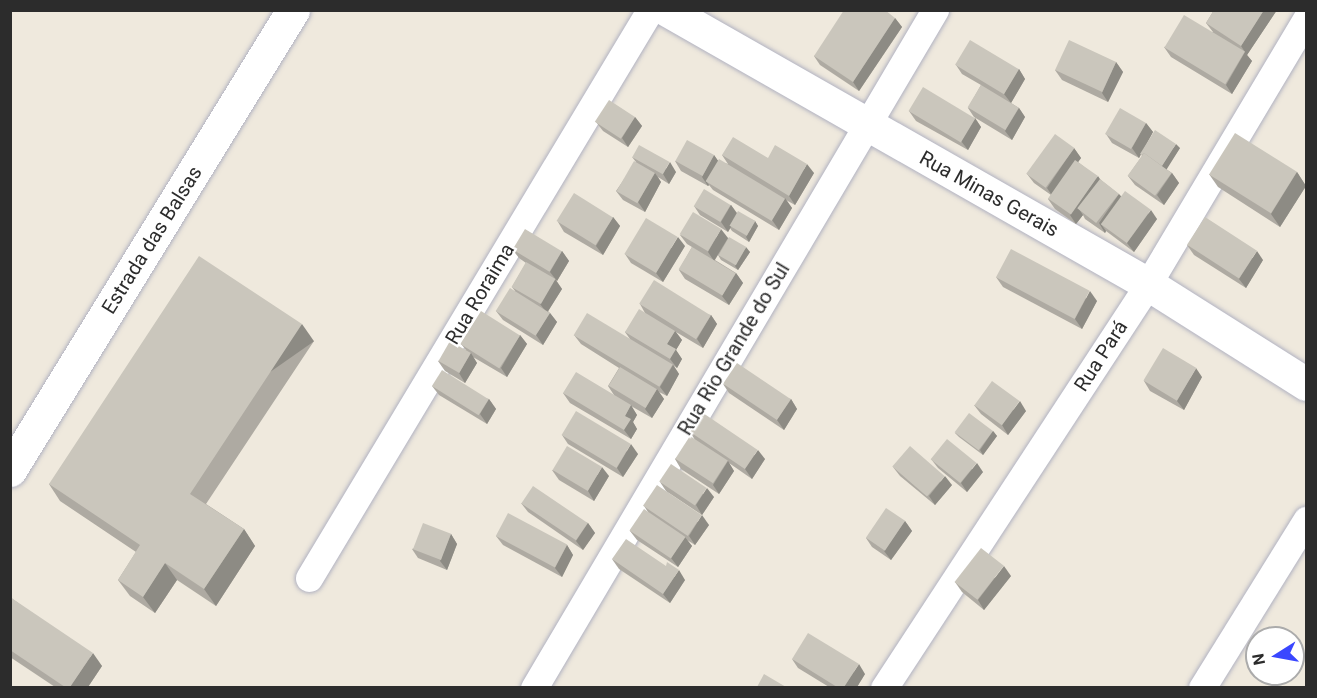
<!DOCTYPE html>
<meta charset="utf-8">
<style>
body{margin:0}
#map{position:relative;width:1317px;height:698px;overflow:hidden;background:#efe9dd;font-family:Roboto,sans-serif}
div>[style]{position:absolute}
[style*='--x']{left:calc(var(--x)*1px);top:calc(var(--y)*1px);width:calc(var(--w)*1px);rotate:calc(var(--a)*1deg)}
.roads{filter:drop-shadow(0 0 2px #b1b2c1) drop-shadow(0 0 2px #b1b2c1)}
.minor>*{height:27px;margin:-13.5px;padding:0 13.5px;transform-origin:13.5px;border-radius:13.5px;background:#fff}
.tertiary>*{height:33px;margin:-16.5px;padding:0 16.5px;transform-origin:16.5px;border-radius:16.5px;background:#fff}
.wall>*{inset:0;background:#aeaaa2}
.shaded-wall>*{inset:0;background:#8d8b84;transform-origin:0 0}
.building>*{inset:0;background:#cac6bc;transform-origin:0 0}
span{translate:-50% -50%;white-space:nowrap;text-align:center;line-height:1.15;-webkit-text-stroke:4.5px #fff;paint-order:stroke}
.street-label{font-size:20px;color:#2c2c2c}
.frame{position:absolute;inset:0;border:12px solid #2c2c2c;pointer-events:none}
.north{position:absolute;left:1245px;top:626px;width:60px;height:60px;box-sizing:border-box;background:#fff;border:2px solid #ababab;border-radius:50%;rotate:259deg;font-size:16px;font-weight:700;line-height:24px;text-align:center;color:#2c2c2c}
.north::after{content:'';display:block;margin:auto;width:21px;height:27px;background:#3a47ff;clip-path:polygon(50% 0,100% 100%,50% 72%,0 100%)}
</style>
<div id="map">
<div class="roads">
<div class="minor">
<div style="--x:309;--y:578;--w:662;--a:-59.02"></div>
<div style="--x:534;--y:688;--w:788;--a:-59.4"></div>
<div style="--x:884;--y:688;--w:483;--a:-56.8"></div>
<div style="--x:1148;--y:284;--w:309;--a:-59.2"></div>
<div style="--x:1202;--y:688;--w:198;--a:-58.2"></div>
</div>
<div class="tertiary">
<div style="--x:667;--y:10;--w:554;--a:29.67"></div>
<div style="--x:1148;--y:284;--w:187;--a:32.3"></div>
<div style="--x:10;--y:470;--w:540;--a:-58.4"></div>
</div>
</div>
<div class="wall">
<div style="clip-path:polygon(1214px 10px,1277px 10px,1247px 55px,1252px 61px,1232px 94px,1171px 57px,1164px 47px,1213px 32px,1206px 23px)"></div>
<div style="clip-path:polygon(895px 18px,902px 27px,859px 91px,820px 65px,814px 56px)"></div>
<div style="clip-path:polygon(1116px 62px,1123px 72px,1108px 102px,1062px 80px,1055px 70px)"></div>
<div style="clip-path:polygon(956px 65px,1019px 69px,1025px 79px,1011px 103px,1019px 108px,1025px 117px,1012px 140px,974px 117px,968px 108px,981px 85px,962px 74px)"></div>
<div style="clip-path:polygon(909px 111px,975px 118px,981px 127px,968px 150px,916px 121px)"></div>
<div style="clip-path:polygon(635px 117px,642px 126px,628px 147px,603px 131px,596px 122px)"></div>
<div style="clip-path:polygon(1146px 123px,1153px 132px,1144px 148px,1180px 148px,1166px 169px,1172px 173px,1179px 183px,1164px 205px,1135px 185px,1128px 176px,1142px 156px,1141px 154px,1139px 158px,1112px 143px,1106px 134px)"></div>
<div style="clip-path:polygon(1074px 148px,1081px 158px,1078px 162px,1121px 196px,1157px 219px,1134px 252px,1106px 231px,1105px 233px,1085px 219px,1083px 215px,1076px 224px,1055px 209px,1048px 199px,1051px 195px,1034px 183px,1027px 174px)"></div>
<div style="clip-path:polygon(714px 155px,718px 161px,728px 164px,722px 155px,768px 158px,814px 173px,795px 205px,786px 200px,792px 208px,779px 230px,713px 190px,709px 185px,708px 186px,681px 171px,675px 161px)"></div>
<div style="clip-path:polygon(632px 157px,676px 172px,669px 184px,658px 177px,661px 182px,645px 212px,623px 200px,616px 191px,636px 162px)"></div>
<div style="clip-path:polygon(1297px 172px,1306px 186px,1280px 227px,1218px 187px,1209px 174px)"></div>
<div style="clip-path:polygon(731px 205px,737px 213px,755px 221px,758px 226px,749px 242px,732px 231px,730px 228px,728px 232px,700px 215px,694px 206px)"></div>
<div style="clip-path:polygon(613px 217px,620px 226px,603px 255px,564px 232px,558px 222px)"></div>
<div style="clip-path:polygon(680px 235px,728px 238px,750px 252px,738px 270px,721px 260px,718px 255px,725px 243px,715px 260px,736px 273px,743px 283px,729px 305px,685px 279px,679px 270px,692px 247px,687px 244px)"></div>
<div style="clip-path:polygon(1187px 245px,1263px 260px,1246px 288px,1194px 255px)"></div>
<div style="clip-path:polygon(685px 246px,663px 282px,631px 263px,625px 254px)"></div>
<div style="clip-path:polygon(512px 249px,562px 251px,569px 261px,557px 281px,556px 280px,562px 289px,548px 311px,550px 313px,557px 322px,543px 345px,503px 320px,496px 311px,515px 291px,512px 287px,526px 263px,519px 258px)"></div>
<div style="clip-path:polygon(996px 277px,1097px 301px,1082px 329px,1003px 287px)"></div>
<div style="clip-path:polygon(640px 304px,711px 315px,717px 324px,703px 348px,676px 332px,682px 340px,676px 350px,682px 359px,677px 368px,674px 366px,679px 374px,667px 396px,659px 392px,664px 399px,652px 418px,631px 406px,637px 415px,633px 422px,637px 429px,631px 439px,570px 403px,563px 393px,614px 395px,608px 386px,619px 368px,581px 344px,574px 335px,630px 339px,625px 332px,645px 313px)"></div>
<div style="clip-path:polygon(520px 335px,527px 344px,507px 377px,473px 357px,477px 363px,465px 383px,445px 371px,438px 361px,466px 350px,461px 344px)"></div>
<div style="clip-path:polygon(314px 341px,206px 504px,244px 529px,255px 546px,216px 606px,177px 580px,155px 613px,130px 596px,118px 580px,136px 552px,60px 501px,49px 484px)"></div>
<div style="clip-path:polygon(1202px 377px,1184px 410px,1150px 391px,1144px 381px)"></div>
<div style="clip-path:polygon(723px 384px,791px 399px,797px 409px,784px 430px,729px 393px)"></div>
<div style="clip-path:polygon(432px 386px,489px 399px,496px 409px,487px 424px,439px 395px)"></div>
<div style="clip-path:polygon(974px 405px,1026px 411px,1008px 435px,981px 414px)"></div>
<div style="clip-path:polygon(993px 431px,997px 436px,983px 455px,959px 437px,955px 433px)"></div>
<div style="clip-path:polygon(690px 432px,765px 459px,752px 479px,729px 463px,734px 471px,719px 494px,681px 469px,675px 459px,695px 440px)"></div>
<div style="clip-path:polygon(562px 435px,638px 454px,623px 477px,568px 444px)"></div>
<div style="clip-path:polygon(931px 459px,983px 472px,967px 492px,938px 468px)"></div>
<div style="clip-path:polygon(893px 467px,952px 485px,935px 505px,900px 476px)"></div>
<div style="clip-path:polygon(552px 470px,609px 476px,594px 501px,559px 480px)"></div>
<div style="clip-path:polygon(660px 482px,714px 497px,702px 515px,666px 491px)"></div>
<div style="clip-path:polygon(521px 503px,588px 523px,595px 533px,583px 550px,528px 512px)"></div>
<div style="clip-path:polygon(644px 506px,709px 525px,695px 545px,687px 540px,692px 546px,678px 567px,637px 540px,630px 531px,648px 512px)"></div>
<div style="clip-path:polygon(905px 521px,912px 531px,891px 560px,872px 547px,866px 538px)"></div>
<div style="clip-path:polygon(451px 534px,457px 544px,447px 570px,418px 558px,412px 549px)"></div>
<div style="clip-path:polygon(496px 536px,567px 545px,573px 555px,562px 577px,503px 545px)"></div>
<div style="clip-path:polygon(612px 559px,685px 580px,670px 603px,619px 569px)"></div>
<div style="clip-path:polygon(1011px 576px,984px 610px,962px 592px,955px 582px)"></div>
<div style="clip-path:polygon(10px 597px,102px 666px,88px 687px,55px 687px,10px 657px)"></div>
<div style="clip-path:polygon(792px 659px,865px 674px,857px 687px,829px 687px,798px 668px)"></div>
</div>
<div class="shaded-wall">
<div style="clip-path:polygon(1264px 10px,1277px 10px,1247px 55px,1252px 61px,1232px 94px,1226px 85px,1245px 52px,1241px 46px)"></div>
<div style="clip-path:polygon(895px 18px,902px 27px,859px 91px,853px 82px)"></div>
<div style="clip-path:polygon(1116px 62px,1123px 72px,1108px 102px,1102px 93px)"></div>
<div style="clip-path:polygon(1019px 69px,1025px 79px,1011px 103px,1004px 94px)"></div>
<div style="clip-path:polygon(1019px 108px,1025px 117px,1012px 140px,1005px 131px)"></div>
<div style="clip-path:polygon(635px 117px,642px 126px,628px 147px,622px 138px)"></div>
<div style="clip-path:polygon(975px 118px,981px 127px,968px 150px,961px 141px)"></div>
<div style="clip-path:polygon(1146px 123px,1153px 132px,1139px 158px,1132px 148px)"></div>
<div style="clip-path:polygon(1176px 144px,1180px 148px,1165px 172px,1161px 167px)"></div>
<div style="clip-path:polygon(1074px 148px,1081px 158px,1053px 197px,1047px 188px)"></div>
<div style="clip-path:polygon(714px 155px,721px 165px,706px 181px,709px 185px,708px 186px,702px 177px)"></div>
<div style="clip-path:polygon(670px 162px,676px 172px,669px 184px,663px 174px)"></div>
<div style="clip-path:polygon(807px 164px,814px 173px,795px 205px,789px 196px)"></div>
<div style="clip-path:polygon(1297px 172px,1306px 186px,1280px 227px,1271px 214px)"></div>
<div style="clip-path:polygon(655px 173px,661px 182px,645px 212px,638px 202px)"></div>
<div style="clip-path:polygon(1172px 173px,1179px 183px,1164px 205px,1157px 195px)"></div>
<div style="clip-path:polygon(1098px 176px,1104px 185px,1079px 209px,1083px 215px,1076px 224px,1070px 215px)"></div>
<div style="clip-path:polygon(1119px 194px,1126px 203px,1101px 224px,1106px 231px,1105px 233px,1099px 223px)"></div>
<div style="clip-path:polygon(785px 198px,792px 208px,779px 230px,772px 220px)"></div>
<div style="clip-path:polygon(731px 205px,738px 215px,728px 232px,721px 222px)"></div>
<div style="clip-path:polygon(1151px 210px,1157px 219px,1134px 252px,1127px 243px)"></div>
<div style="clip-path:polygon(613px 217px,620px 226px,603px 255px,596px 246px)"></div>
<div style="clip-path:polygon(755px 221px,758px 226px,749px 242px,746px 237px)"></div>
<div style="clip-path:polygon(721px 229px,728px 238px,714px 261px,708px 252px)"></div>
<div style="clip-path:polygon(678px 237px,685px 246px,663px 282px,656px 273px)"></div>
<div style="clip-path:polygon(746px 247px,750px 252px,738px 270px,735px 266px)"></div>
<div style="clip-path:polygon(562px 251px,569px 261px,557px 281px,550px 272px)"></div>
<div style="clip-path:polygon(1257px 251px,1263px 260px,1246px 288px,1239px 279px)"></div>
<div style="clip-path:polygon(736px 273px,743px 283px,729px 305px,722px 296px)"></div>
<div style="clip-path:polygon(555px 279px,562px 289px,547px 313px,540px 304px)"></div>
<div style="clip-path:polygon(1090px 291px,1097px 301px,1082px 329px,1075px 319px)"></div>
<div style="clip-path:polygon(550px 313px,557px 322px,543px 345px,536px 335px)"></div>
<div style="clip-path:polygon(711px 315px,717px 324px,703px 348px,697px 339px)"></div>
<div style="left:302px;top:324px;width:21px;height:204px;rotate:55deg"></div>
<div style="clip-path:polygon(675px 331px,682px 340px,676px 350px,682px 359px,677px 368px,670px 359px,667px 344px)"></div>
<div style="clip-path:polygon(520px 335px,527px 344px,507px 377px,501px 368px)"></div>
<div style="clip-path:polygon(471px 353px,477px 363px,465px 383px,459px 373px)"></div>
<div style="clip-path:polygon(673px 365px,679px 374px,667px 396px,660px 387px)"></div>
<div style="clip-path:polygon(1196px 368px,1202px 377px,1184px 410px,1177px 401px)"></div>
<div style="clip-path:polygon(657px 389px,664px 399px,652px 418px,645px 409px)"></div>
<div style="clip-path:polygon(489px 399px,496px 409px,487px 424px,480px 414px)"></div>
<div style="clip-path:polygon(791px 399px,797px 409px,784px 430px,777px 420px)"></div>
<div style="clip-path:polygon(1020px 401px,1026px 411px,1008px 435px,1002px 425px)"></div>
<div style="clip-path:polygon(631px 405px,637px 415px,633px 422px,637px 429px,631px 439px,624px 430px,625px 416px)"></div>
<div style="clip-path:polygon(993px 431px,997px 436px,983px 455px,980px 450px)"></div>
<div style="clip-path:polygon(631px 444px,638px 454px,623px 477px,617px 468px)"></div>
<div style="clip-path:polygon(758px 450px,765px 459px,752px 479px,745px 469px)"></div>
<div style="clip-path:polygon(728px 461px,734px 471px,719px 494px,713px 485px)"></div>
<div style="clip-path:polygon(977px 463px,983px 472px,967px 492px,961px 483px)"></div>
<div style="clip-path:polygon(602px 467px,609px 476px,594px 501px,588px 491px)"></div>
<div style="clip-path:polygon(945px 476px,952px 485px,935px 505px,929px 496px)"></div>
<div style="clip-path:polygon(707px 488px,714px 497px,702px 515px,696px 505px)"></div>
<div style="clip-path:polygon(702px 515px,709px 525px,695px 545px,689px 536px)"></div>
<div style="clip-path:polygon(905px 521px,912px 531px,891px 560px,884px 551px)"></div>
<div style="clip-path:polygon(588px 523px,595px 533px,583px 550px,576px 541px)"></div>
<div style="clip-path:polygon(244px 529px,255px 546px,216px 606px,204px 589px)"></div>
<div style="clip-path:polygon(451px 534px,457px 544px,447px 570px,440px 561px)"></div>
<div style="clip-path:polygon(685px 537px,692px 546px,678px 567px,671px 558px)"></div>
<div style="clip-path:polygon(567px 545px,573px 555px,562px 577px,555px 568px)"></div>
<div style="clip-path:polygon(165px 563px,177px 580px,155px 613px,143px 597px)"></div>
<div style="clip-path:polygon(1004px 566px,1011px 576px,984px 610px,978px 600px)"></div>
<div style="clip-path:polygon(679px 570px,685px 580px,670px 603px,663px 594px)"></div>
<div style="clip-path:polygon(93px 653px,102px 666px,88px 687px,70px 687px)"></div>
<div style="clip-path:polygon(859px 664px,865px 674px,857px 687px,844px 687px)"></div>
</div>
<div class="building">
<div style="clip-path:polygon(844px 10px,885px 10px,895px 18px,853px 82px,814px 56px)"></div>
<div style="clip-path:polygon(1214px 10px,1264px 10px,1241px 46px,1206px 23px)"></div>
<div style="left:1184px;top:15px;width:71px;height:38px;rotate:31deg"></div>
<div style="left:970px;top:40px;width:57px;height:29px;rotate:31deg"></div>
<div style="left:1069px;top:40px;width:52px;height:33px;rotate:25deg"></div>
<div style="left:981px;top:85px;width:44px;height:26px;rotate:31deg"></div>
<div style="left:923px;top:87px;width:61px;height:28px;rotate:31deg"></div>
<div style="left:609px;top:100px;width:31px;height:26px;rotate:33deg"></div>
<div style="left:1120px;top:108px;width:30px;height:30px;rotate:30deg"></div>
<div style="clip-path:polygon(1155px 130px,1176px 144px,1162px 166px,1144px 153px,1142px 155px,1140px 154px)"></div>
<div style="left:1235px;top:133px;width:73px;height:49px;rotate:32deg"></div>
<div style="left:1055px;top:134px;width:24px;height:49px;rotate:36deg"></div>
<div style="clip-path:polygon(733px 137px,768px 158px,775px 145px,807px 164px,789px 196px,722px 155px)"></div>
<div style="left:687px;top:140px;width:31px;height:24px;rotate:29deg"></div>
<div style="left:639px;top:145px;width:35px;height:14px;rotate:29deg"></div>
<div style="left:1144px;top:153px;width:34px;height:28px;rotate:36deg"></div>
<div style="left:719px;top:159px;width:77px;height:26px;rotate:31deg"></div>
<div style="left:1075px;top:160px;width:28px;height:47px;rotate:35deg"></div>
<div style="left:634px;top:161px;width:24px;height:35px;rotate:30deg"></div>
<div style="left:1100px;top:179px;width:24px;height:37px;rotate:38deg"></div>
<div style="left:704px;top:189px;width:31px;height:20px;rotate:31deg"></div>
<div style="left:1125px;top:191px;width:32px;height:41px;rotate:36deg"></div>
<div style="left:574px;top:193px;width:46px;height:33px;rotate:32deg"></div>
<div style="left:738px;top:211px;width:20px;height:17px;rotate:30deg"></div>
<div style="left:693px;top:212px;width:33px;height:26px;rotate:31deg"></div>
<div style="left:1205px;top:217px;width:62px;height:33px;rotate:33deg"></div>
<div style="left:646px;top:218px;width:37px;height:42px;rotate:31deg"></div>
<div style="left:525px;top:229px;width:43px;height:24px;rotate:31deg"></div>
<div style="left:729px;top:237px;width:20px;height:21px;rotate:30deg"></div>
<div style="left:692px;top:247px;width:51px;height:26px;rotate:31deg"></div>
<div style="left:1011px;top:249px;width:89px;height:32px;rotate:28deg"></div>
<div style="clip-path:polygon(199px 256px,302px 324px,190px 494px,244px 529px,204px 589px,165px 563px,143px 597px,118px 580px,140px 545px,49px 484px)"></div>
<div style="left:526px;top:262px;width:34px;height:29px;rotate:30deg"></div>
<div style="left:654px;top:280px;width:67px;height:28px;rotate:32deg"></div>
<div style="left:510px;top:288px;width:47px;height:27px;rotate:32deg"></div>
<div style="clip-path:polygon(639px 309px,675px 331px,667px 344px,676px 349px,670px 359px,625px 332px)"></div>
<div style="left:481px;top:311px;width:46px;height:39px;rotate:32deg"></div>
<div style="left:587px;top:313px;width:100px;height:26px;rotate:31deg"></div>
<div style="left:450px;top:341px;width:24px;height:23px;rotate:30deg"></div>
<div style="left:1163px;top:348px;width:39px;height:38px;rotate:31deg"></div>
<div style="left:737px;top:363px;width:65px;height:25px;rotate:34deg"></div>
<div style="left:620px;top:367px;width:43px;height:22px;rotate:31deg"></div>
<div style="left:442px;top:370px;width:55px;height:19px;rotate:32deg"></div>
<div style="clip-path:polygon(576px 372px,631px 405px,625px 416px,631px 419px,624px 430px,563px 393px)"></div>
<div style="left:992px;top:381px;width:34px;height:30px;rotate:36deg"></div>
<div style="left:576px;top:411px;width:64px;height:28px;rotate:31deg"></div>
<div style="left:703px;top:413px;width:66px;height:23px;rotate:34deg"></div>
<div style="left:969px;top:413px;width:30px;height:24px;rotate:37deg"></div>
<div style="left:690px;top:436px;width:45px;height:27px;rotate:33deg"></div>
<div style="left:947px;top:439px;width:38px;height:26px;rotate:39deg"></div>
<div style="left:567px;top:446px;width:41px;height:28px;rotate:31deg"></div>
<div style="left:910px;top:446px;width:46px;height:27px;rotate:41deg"></div>
<div style="left:671px;top:464px;width:43px;height:21px;rotate:34deg"></div>
<div style="left:657px;top:485px;width:54px;height:25px;rotate:34deg"></div>
<div style="left:533px;top:486px;width:66px;height:21px;rotate:34deg"></div>
<div style="left:886px;top:508px;width:23px;height:36px;rotate:34deg"></div>
<div style="left:644px;top:509px;width:50px;height:26px;rotate:34deg"></div>
<div style="left:508px;top:513px;width:67px;height:26px;rotate:28deg"></div>
<div style="left:423px;top:523px;width:30px;height:28px;rotate:21deg"></div>
<div style="clip-path:polygon(626px 539px,666px 566px,667px 562px,679px 570px,663px 594px,612px 559px)"></div>
<div style="left:981px;top:548px;width:29px;height:43px;rotate:38deg"></div>
<div style="clip-path:polygon(10px 597px,93px 653px,70px 687px,65px 687px,10px 650px)"></div>
<div style="clip-path:polygon(808px 633px,859px 664px,844px 687px,837px 687px,792px 659px)"></div>
<div style="clip-path:polygon(764px 674px,786px 687px,757px 687px)"></div>
</div>
<div class="street-label">
<span style="left:989px;top:194px;rotate:29deg">Rua Minas Gerais</span>
<span style="left:152px;top:240px;rotate:-58deg">Estrada das Balsas</span>
<span style="left:480px;top:294px;rotate:-59deg">Rua Roraima</span>
<span style="left:734px;top:349px;rotate:-59deg">Rua Rio Grande do Sul</span>
<span style="left:1101px;top:356px;rotate:-57deg">Rua Pará</span>
</div>
<div class="frame"></div>
<div class="north">N</div>
</div>
